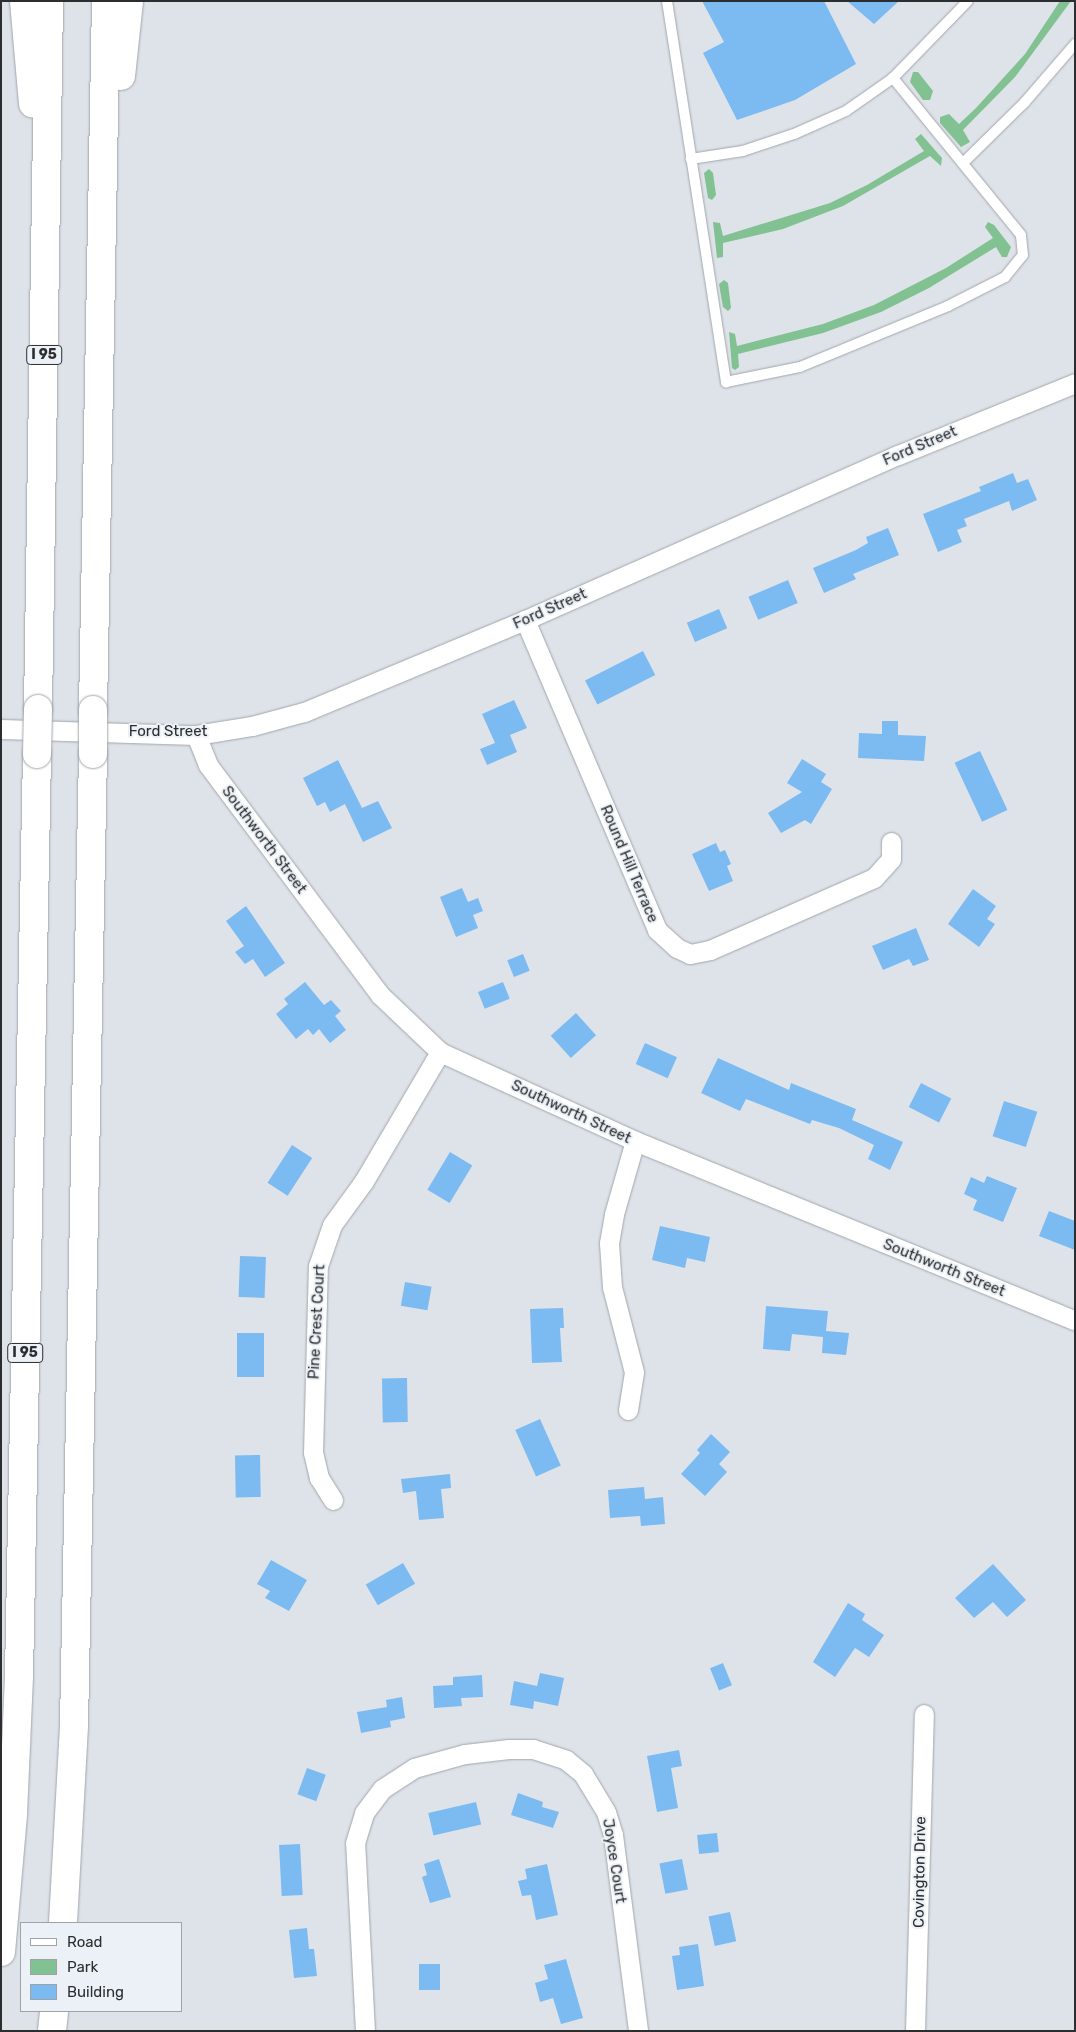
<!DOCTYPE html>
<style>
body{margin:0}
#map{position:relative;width:1076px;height:2032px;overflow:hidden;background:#dee3e9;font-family:Rubik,sans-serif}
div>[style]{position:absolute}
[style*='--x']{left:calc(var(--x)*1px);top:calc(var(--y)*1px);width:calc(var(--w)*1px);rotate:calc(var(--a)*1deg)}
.green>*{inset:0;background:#82c191}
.building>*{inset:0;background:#7cbaf2;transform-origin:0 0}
.roads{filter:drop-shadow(0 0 1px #a1a6ab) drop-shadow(0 0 1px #a1a6ab)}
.lane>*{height:10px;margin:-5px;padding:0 5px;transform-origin:5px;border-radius:5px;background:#fff}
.street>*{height:19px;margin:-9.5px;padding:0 9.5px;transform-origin:9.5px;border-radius:9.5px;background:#fff}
.highway>*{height:28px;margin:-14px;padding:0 14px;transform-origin:14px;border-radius:14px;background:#fff}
.bridges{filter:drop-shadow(0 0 1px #a1a6ab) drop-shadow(0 0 1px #a1a6ab)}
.highway-bridge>*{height:28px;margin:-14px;padding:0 14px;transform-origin:14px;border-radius:14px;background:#fff}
span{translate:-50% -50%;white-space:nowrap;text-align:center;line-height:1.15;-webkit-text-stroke:4px #ebf1f6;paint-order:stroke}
.shield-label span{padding:1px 4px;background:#ebf1f6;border:1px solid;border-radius:4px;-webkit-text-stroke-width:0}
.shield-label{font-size:14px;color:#2b2d2f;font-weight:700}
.street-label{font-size:15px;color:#2b2d2f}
.frame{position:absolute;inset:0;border:2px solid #2b2d2f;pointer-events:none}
.legend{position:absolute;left:20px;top:1922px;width:162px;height:90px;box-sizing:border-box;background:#ebf1f6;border:1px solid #9ea3a6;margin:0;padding:6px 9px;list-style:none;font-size:15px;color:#2b2d2f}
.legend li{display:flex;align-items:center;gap:10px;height:25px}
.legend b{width:25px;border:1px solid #9ea3a6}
</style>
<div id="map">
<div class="green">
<div style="clip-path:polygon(1060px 1px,1071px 1px,1015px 77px,963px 130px,970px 142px,961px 147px,940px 123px,940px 117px,949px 114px,959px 124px,976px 108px,1025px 54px)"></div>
<div style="clip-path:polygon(913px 72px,918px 72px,933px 91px,930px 100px,923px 100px,910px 82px)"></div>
<div style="clip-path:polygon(921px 134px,942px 158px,941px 166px,930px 156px,843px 206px,783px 229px,723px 243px,723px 257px,717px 258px,713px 222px,720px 223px,723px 236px,830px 203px,867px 185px,924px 151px,915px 139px)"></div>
<div style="clip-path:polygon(709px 169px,713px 173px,716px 195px,712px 200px,708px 198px,704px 173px)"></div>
<div style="clip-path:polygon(988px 222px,994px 225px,1011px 247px,1007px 257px,1002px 257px,996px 247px,929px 288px,881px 312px,823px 333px,738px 354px,739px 367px,735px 370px,732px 368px,729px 332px,735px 334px,737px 346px,823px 324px,874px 305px,946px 268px,993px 238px,985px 227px)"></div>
<div style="clip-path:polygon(724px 280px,728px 283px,731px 308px,728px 311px,723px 307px,719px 284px)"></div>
</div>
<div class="building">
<div style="clip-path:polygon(702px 1px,824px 1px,856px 64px,795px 100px,737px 120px,703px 53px,724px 42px)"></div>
<div style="clip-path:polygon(847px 1px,899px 1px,874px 24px)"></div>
<div style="clip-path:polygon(1013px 473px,1017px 483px,1028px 479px,1037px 500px,1012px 511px,1009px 501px,964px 519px,967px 526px,957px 530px,962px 542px,938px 552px,923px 514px,981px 491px,979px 487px)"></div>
<div style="clip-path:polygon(888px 528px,899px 555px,853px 574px,856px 579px,824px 593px,813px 568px,856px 550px,868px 543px,866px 537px)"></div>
<div style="left:788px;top:580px;width:25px;height:43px;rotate:67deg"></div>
<div style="left:719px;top:609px;width:21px;height:35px;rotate:67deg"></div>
<div style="left:643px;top:651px;width:27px;height:65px;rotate:63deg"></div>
<div style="clip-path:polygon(514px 700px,527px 728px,510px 735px,517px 752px,487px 765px,480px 749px,495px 743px,482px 714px)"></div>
<div style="clip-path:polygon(882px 721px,898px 721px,898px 735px,926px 736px,924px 761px,858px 758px,859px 733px,882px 734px)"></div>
<div style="left:980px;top:751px;width:65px;height:28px;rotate:65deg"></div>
<div style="clip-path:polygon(802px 759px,826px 774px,821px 782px,832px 789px,811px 824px,805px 820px,781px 833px,768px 813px,802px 792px,787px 783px)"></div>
<div style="clip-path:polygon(338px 760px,362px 808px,378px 801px,392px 828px,363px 842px,345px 804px,330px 812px,325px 802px,317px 806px,303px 778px)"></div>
<div style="clip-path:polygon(716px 843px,720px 852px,725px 850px,731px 864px,727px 866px,733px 881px,709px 891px,692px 854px)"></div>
<div style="clip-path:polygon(462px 888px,468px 902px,478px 898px,483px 911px,473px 915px,478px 928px,456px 937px,440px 897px)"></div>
<div style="clip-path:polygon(973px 889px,996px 906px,987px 919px,995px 924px,979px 947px,948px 924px)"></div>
<div style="clip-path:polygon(246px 906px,285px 963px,265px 977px,253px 959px,245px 964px,235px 952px,244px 946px,226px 921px)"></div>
<div style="clip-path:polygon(916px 928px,929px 960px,913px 966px,909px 959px,883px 970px,872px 946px)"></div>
<div style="left:523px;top:954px;width:18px;height:17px;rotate:68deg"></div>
<div style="clip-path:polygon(305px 982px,324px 1005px,331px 1000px,341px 1011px,335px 1016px,346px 1030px,330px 1043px,319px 1029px,313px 1035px,308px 1029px,296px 1039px,276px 1014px,288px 1004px,284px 999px)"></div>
<div style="left:503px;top:982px;width:18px;height:27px;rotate:68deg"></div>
<div style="left:576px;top:1013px;width:30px;height:34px;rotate:48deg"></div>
<div style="left:645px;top:1043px;width:35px;height:23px;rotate:24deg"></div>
<div style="clip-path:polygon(718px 1058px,789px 1090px,791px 1083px,856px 1109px,852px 1120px,903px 1142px,890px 1170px,868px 1159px,874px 1145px,839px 1128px,812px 1120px,810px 1124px,746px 1099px,740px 1111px,701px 1093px)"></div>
<div style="left:921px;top:1083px;width:34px;height:27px;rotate:27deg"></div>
<div style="left:1004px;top:1101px;width:35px;height:37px;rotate:18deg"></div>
<div style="left:292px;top:1145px;width:24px;height:45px;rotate:33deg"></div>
<div style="left:450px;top:1152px;width:26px;height:44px;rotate:31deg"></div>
<div style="clip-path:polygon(987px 1176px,1017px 1188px,1003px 1222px,973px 1210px,977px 1200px,964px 1194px,971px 1177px,984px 1183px)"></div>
<div style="clip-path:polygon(1049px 1211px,1075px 1221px,1075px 1250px,1039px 1236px)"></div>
<div style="clip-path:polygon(660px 1226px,710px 1237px,705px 1262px,687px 1258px,685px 1268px,652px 1260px)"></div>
<div style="left:240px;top:1256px;width:26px;height:41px;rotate:2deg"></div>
<div style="left:405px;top:1282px;width:27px;height:24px;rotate:10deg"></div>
<div style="clip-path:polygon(766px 1306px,828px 1311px,826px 1331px,849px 1333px,846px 1355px,822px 1353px,823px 1337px,792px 1334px,790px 1351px,763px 1349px)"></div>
<div style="clip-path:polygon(563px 1308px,564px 1328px,560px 1328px,562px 1362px,532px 1363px,530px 1309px)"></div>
<div style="left:237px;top:1333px;width:27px;height:44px"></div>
<div style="left:407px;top:1378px;width:44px;height:25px;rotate:89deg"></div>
<div style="left:540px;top:1419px;width:51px;height:27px;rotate:66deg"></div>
<div style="clip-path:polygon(711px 1434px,730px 1452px,719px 1464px,727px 1472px,705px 1496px,681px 1474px,700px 1453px,697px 1450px)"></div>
<div style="left:260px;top:1455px;width:42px;height:25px;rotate:89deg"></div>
<div style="clip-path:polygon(450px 1474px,451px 1488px,441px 1489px,444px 1518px,419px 1520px,416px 1491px,403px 1493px,401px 1479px)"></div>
<div style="clip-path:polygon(644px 1487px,645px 1499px,663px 1497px,665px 1524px,641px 1526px,640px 1516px,610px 1518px,608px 1490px)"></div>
<div style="clip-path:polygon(271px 1560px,307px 1580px,289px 1611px,265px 1598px,270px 1591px,257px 1584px)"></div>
<div style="left:403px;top:1563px;width:24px;height:43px;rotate:60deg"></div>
<div style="clip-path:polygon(993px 1564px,1026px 1600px,1007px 1617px,993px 1602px,974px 1618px,955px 1598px)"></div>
<div style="clip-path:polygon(848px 1603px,865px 1614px,862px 1620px,884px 1635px,869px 1657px,855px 1648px,835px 1677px,813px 1662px)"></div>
<div style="left:723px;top:1663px;width:24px;height:14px;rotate:68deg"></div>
<div style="clip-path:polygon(540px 1673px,564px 1678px,558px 1706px,534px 1701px,533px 1709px,510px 1705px,514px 1681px,537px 1686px)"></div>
<div style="clip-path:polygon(482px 1675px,483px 1697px,461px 1698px,462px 1706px,434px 1708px,433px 1686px,453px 1685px,453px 1677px)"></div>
<div style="clip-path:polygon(402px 1697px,405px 1718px,390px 1721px,391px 1727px,361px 1733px,357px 1712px,387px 1707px,386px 1700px)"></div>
<div style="clip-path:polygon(679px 1750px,682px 1766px,671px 1768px,678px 1808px,657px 1812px,647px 1756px)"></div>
<div style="left:307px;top:1768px;width:20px;height:28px;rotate:20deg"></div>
<div style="clip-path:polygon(518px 1793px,543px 1802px,542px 1807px,559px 1812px,553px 1828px,511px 1815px)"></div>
<div style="left:476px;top:1802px;width:23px;height:49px;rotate:77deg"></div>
<div style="left:717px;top:1833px;width:19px;height:20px;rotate:84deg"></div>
<div style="left:300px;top:1844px;width:51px;height:21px;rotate:87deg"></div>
<div style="clip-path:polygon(439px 1859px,451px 1897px,430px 1903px,422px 1877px,427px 1875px,424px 1864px)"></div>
<div style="left:682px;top:1859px;width:31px;height:23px;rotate:79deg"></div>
<div style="clip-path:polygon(547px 1864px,558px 1915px,536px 1920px,531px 1895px,522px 1896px,518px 1881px,527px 1879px,525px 1869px)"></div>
<div style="left:730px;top:1912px;width:30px;height:22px;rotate:78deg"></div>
<div style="clip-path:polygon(307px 1928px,309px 1949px,314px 1949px,317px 1976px,294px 1978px,289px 1930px)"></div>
<div style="clip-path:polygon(698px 1944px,704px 1986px,677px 1990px,672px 1956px,680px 1955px,679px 1947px)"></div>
<div style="clip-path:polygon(566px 1959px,583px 2018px,561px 2024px,553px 1998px,540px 2002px,535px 1983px,548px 1979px,544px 1965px)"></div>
<div style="left:419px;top:1964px;width:21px;height:26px"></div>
</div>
<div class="roads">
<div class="lane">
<div style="--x:667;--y:1;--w:386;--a:81.2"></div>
<div style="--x:726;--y:382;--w:76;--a:-11.5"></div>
<div style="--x:800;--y:367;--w:160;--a:-22.4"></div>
<div style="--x:948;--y:306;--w:64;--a:-27"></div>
<div style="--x:1005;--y:277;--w:28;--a:-51"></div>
<div style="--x:1023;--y:255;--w:20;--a:-96"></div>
<div style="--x:1021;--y:235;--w:203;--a:-129.2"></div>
<div style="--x:893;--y:78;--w:57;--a:144.9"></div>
<div style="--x:846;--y:111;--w:57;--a:156.1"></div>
<div style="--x:794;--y:134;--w:54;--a:161.6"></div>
<div style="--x:743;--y:151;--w:53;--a:171.3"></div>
<div style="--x:893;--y:78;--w:107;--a:-45.8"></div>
<div style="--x:964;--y:162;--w:86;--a:-44.5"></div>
<div style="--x:1025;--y:102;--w:77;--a:-49.2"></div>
</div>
<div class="street">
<div style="--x:525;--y:620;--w:337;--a:66.9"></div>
<div style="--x:657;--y:930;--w:27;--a:42"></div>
<div style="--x:677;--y:948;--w:14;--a:25"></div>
<div style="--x:690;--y:954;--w:20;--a:-11"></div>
<div style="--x:710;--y:950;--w:179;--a:-23.7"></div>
<div style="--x:874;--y:878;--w:25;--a:-48"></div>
<div style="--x:891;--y:859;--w:17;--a:-90"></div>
<div style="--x:1;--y:729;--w:195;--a:1.8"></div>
<div style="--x:196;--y:735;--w:57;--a:-9.1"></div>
<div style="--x:252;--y:726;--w:54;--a:-15.1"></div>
<div style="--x:304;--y:712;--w:239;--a:-22.6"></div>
<div style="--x:525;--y:620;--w:408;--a:-23.9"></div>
<div style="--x:898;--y:455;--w:191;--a:-22.1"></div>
<div style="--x:196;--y:735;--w:32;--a:68"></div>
<div style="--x:208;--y:765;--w:287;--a:53.2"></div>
<div style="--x:380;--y:995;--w:83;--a:43.5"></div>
<div style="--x:440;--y:1052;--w:214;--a:24.5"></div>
<div style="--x:635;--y:1141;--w:475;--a:22.2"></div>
<div style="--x:628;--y:1410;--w:38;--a:-81"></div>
<div style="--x:634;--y:1372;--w:88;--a:-104.5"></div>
<div style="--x:612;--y:1287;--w:44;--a:-93.9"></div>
<div style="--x:609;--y:1243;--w:29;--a:-80"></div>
<div style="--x:614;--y:1214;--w:76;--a:-74"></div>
<div style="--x:333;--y:1500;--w:26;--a:-122"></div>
<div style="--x:319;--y:1478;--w:26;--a:-103"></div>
<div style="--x:313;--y:1453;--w:187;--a:-88.5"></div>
<div style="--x:318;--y:1266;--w:43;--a:-71.1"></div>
<div style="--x:332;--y:1225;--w:54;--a:-54"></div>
<div style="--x:364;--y:1181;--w:150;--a:-59.5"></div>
<div style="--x:365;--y:2031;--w:188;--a:-93"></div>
<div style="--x:355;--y:1843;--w:31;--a:-73"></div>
<div style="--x:364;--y:1813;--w:30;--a:-53"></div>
<div style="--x:382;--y:1789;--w:38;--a:-33"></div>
<div style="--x:414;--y:1768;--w:53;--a:-15.4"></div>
<div style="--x:465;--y:1754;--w:44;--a:-6.5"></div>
<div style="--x:509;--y:1749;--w:24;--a:0"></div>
<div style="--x:533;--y:1749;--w:35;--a:18"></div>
<div style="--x:566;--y:1760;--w:22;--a:39"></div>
<div style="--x:583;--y:1774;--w:44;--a:58.8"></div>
<div style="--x:606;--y:1812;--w:24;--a:73"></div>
<div style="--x:613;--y:1835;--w:198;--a:82.7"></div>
<div style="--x:915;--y:2031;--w:317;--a:-88.4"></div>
</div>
<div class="highway">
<div style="--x:24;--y:1;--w:103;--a:85"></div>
<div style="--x:121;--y:76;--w:75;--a:-83.9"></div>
<div style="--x:38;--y:709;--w:708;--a:-89.11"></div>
<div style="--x:93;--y:710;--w:709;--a:-88.95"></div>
<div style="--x:63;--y:1923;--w:198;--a:-86.8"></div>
<div style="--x:74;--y:1725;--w:971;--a:-88.88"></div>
<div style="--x:1;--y:1952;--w:139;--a:-85"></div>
<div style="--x:13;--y:1814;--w:139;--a:-87.5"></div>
<div style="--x:19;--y:1675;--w:921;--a:-88.88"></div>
<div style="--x:52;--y:2031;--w:20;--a:-84"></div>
</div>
</div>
<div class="bridges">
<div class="highway-bridge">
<div style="--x:37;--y:754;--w:45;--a:-88.7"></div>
<div style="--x:93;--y:754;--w:44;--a:-90"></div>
</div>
</div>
<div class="shield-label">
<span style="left:44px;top:355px">I 95</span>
<span style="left:25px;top:1353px">I 95</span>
</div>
<div class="street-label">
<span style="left:920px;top:446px;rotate:-23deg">Ford Street</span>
<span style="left:550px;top:609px;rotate:-24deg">Ford Street</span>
<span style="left:168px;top:732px">Ford Street</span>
<span style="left:264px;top:840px;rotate:53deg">Southworth Street</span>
<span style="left:629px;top:864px;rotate:67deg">Round Hill Terrace</span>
<span style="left:571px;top:1112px;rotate:25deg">Southworth Street</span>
<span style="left:944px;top:1268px;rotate:22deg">Southworth Street</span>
<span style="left:317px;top:1322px;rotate:-87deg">Pine Crest Court</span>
<span style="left:614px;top:1861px;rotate:81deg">Joyce Court</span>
<span style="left:920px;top:1872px;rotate:-89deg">Covington Drive</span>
</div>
<div class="frame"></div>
<ul class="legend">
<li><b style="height:6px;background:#fff"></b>Road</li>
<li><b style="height:14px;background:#82c191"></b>Park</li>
<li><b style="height:14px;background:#7cbaf2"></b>Building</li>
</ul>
</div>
